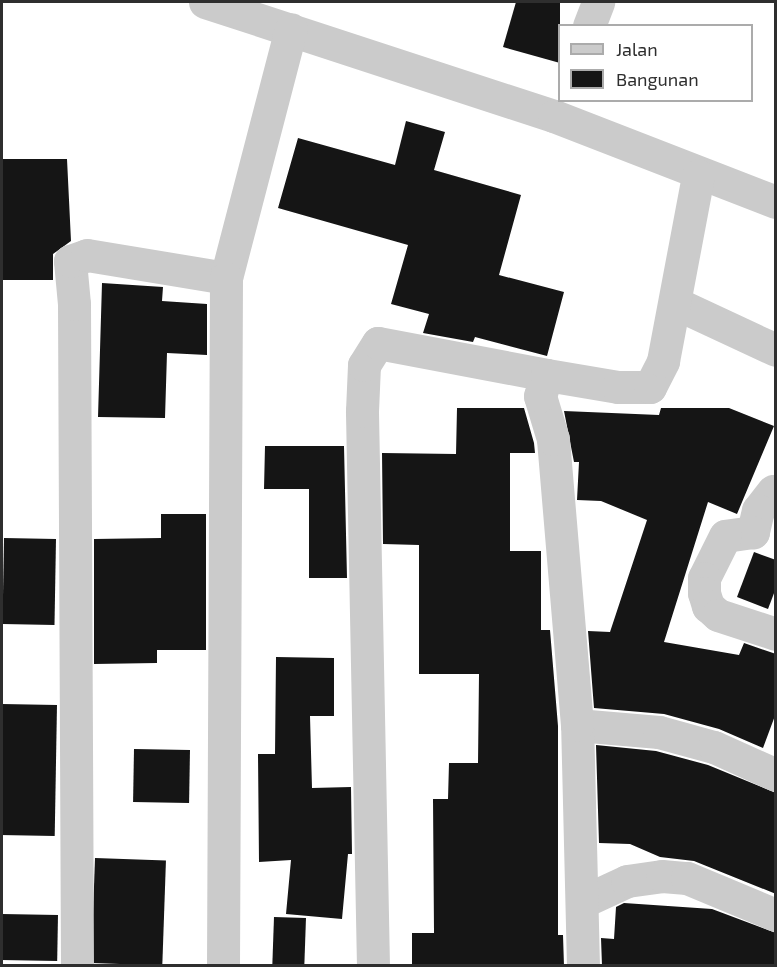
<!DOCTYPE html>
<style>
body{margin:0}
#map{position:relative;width:777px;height:967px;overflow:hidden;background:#fff;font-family:"Exo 2",sans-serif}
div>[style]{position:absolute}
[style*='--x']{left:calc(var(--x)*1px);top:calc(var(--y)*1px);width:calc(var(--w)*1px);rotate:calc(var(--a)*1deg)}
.building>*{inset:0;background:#151515;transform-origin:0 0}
.minor>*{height:33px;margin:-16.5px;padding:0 16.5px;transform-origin:16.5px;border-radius:16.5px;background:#cbcbcb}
span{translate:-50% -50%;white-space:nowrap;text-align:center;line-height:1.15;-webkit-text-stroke:6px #fff;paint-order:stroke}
.frame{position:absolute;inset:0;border:3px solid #2e2e2e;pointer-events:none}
.legend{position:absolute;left:558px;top:24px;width:195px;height:78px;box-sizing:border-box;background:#fff;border:2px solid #ababab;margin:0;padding:8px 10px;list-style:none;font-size:18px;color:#2e2e2e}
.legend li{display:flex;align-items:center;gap:12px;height:30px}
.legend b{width:30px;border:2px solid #ababab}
</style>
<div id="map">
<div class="building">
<div style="clip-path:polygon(516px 2px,560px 2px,560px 63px,503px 47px)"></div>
<div style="clip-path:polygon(406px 121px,445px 132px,434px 170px,521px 195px,499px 275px,564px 292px,547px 356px,475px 337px,473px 342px,423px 333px,429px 314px,391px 304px,408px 245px,278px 208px,298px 138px,395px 165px)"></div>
<div style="clip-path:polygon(2px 159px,67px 159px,71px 241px,53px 254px,53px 280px,2px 280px)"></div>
<div style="clip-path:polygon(102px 283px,163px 287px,162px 301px,207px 304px,207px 355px,167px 353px,165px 418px,98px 417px)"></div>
<div style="clip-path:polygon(457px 408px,524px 408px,534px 443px,535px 453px,510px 453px,510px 551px,541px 551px,541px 630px,550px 630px,558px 726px,558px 935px,563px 935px,564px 966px,412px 966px,412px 933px,434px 933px,433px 799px,448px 799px,449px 763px,478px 763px,479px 674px,419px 674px,419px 545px,383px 544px,382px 453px,456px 454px)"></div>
<div style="clip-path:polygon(661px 408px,729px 408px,774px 426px,737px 514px,708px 502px,664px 642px,739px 655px,744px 643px,776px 654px,776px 713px,763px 748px,719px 729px,664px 714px,594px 708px,588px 631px,610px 632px,647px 520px,601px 501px,577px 500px,579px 462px,574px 462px,564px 411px,659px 415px)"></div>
<div style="clip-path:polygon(265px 446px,344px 446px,347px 578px,309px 578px,309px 489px,264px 489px)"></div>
<div style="clip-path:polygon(161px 514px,206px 514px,206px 650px,157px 650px,157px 663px,94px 664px,94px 539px,161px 538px)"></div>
<div style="left:4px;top:538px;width:52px;height:86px;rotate:1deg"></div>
<div style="clip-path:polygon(754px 552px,776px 560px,776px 588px,768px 609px,737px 597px)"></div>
<div style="clip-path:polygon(276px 657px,334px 658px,334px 716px,310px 716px,312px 788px,351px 787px,352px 854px,348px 854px,342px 919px,286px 914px,291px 860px,259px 862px,258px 754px,275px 754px)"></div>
<div style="left:2px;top:704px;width:55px;height:131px;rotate:1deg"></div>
<div style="clip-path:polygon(596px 745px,656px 751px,708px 765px,776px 793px,776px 894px,694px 861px,660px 857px,630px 844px,599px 843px)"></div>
<div style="left:134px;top:749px;width:56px;height:53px;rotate:1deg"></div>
<div style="left:95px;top:858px;width:71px;height:105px;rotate:2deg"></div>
<div style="clip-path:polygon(624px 903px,712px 909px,776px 933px,776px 966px,602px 966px,601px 938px,614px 939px,616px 907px)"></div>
<div style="left:2px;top:914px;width:56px;height:46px;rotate:1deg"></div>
<div style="left:274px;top:917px;width:32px;height:49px;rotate:2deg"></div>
</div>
<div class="minor">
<div style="--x:205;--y:2;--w:367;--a:18.1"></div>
<div style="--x:554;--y:116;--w:238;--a:21.2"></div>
<div style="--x:589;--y:26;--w:26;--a:-69"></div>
<div style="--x:675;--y:303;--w:111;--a:25"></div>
<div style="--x:773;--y:491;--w:24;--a:128"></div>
<div style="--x:758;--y:510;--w:23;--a:103"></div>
<div style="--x:753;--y:532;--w:28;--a:172"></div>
<div style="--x:725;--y:536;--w:47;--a:116.6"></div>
<div style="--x:704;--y:578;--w:15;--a:90"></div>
<div style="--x:704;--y:593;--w:14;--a:73"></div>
<div style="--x:708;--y:606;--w:13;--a:42"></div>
<div style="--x:718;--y:615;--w:61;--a:18.1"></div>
<div style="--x:577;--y:725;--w:82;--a:4.9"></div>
<div style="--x:659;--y:732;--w:57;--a:15.3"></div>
<div style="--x:714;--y:747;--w:68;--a:24.3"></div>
<div style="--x:584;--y:901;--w:47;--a:-24.9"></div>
<div style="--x:627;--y:881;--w:35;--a:-8"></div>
<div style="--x:662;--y:876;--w:25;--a:5"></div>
<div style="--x:687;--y:878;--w:96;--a:22.6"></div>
<div style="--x:77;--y:966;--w:662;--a:-90.26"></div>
<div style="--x:74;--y:304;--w:43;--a:-95.3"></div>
<div style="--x:70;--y:261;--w:18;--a:-19"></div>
<div style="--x:87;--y:255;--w:141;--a:9.4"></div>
<div style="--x:226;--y:278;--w:257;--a:-75.4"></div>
<div style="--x:223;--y:966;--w:688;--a:-89.75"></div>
<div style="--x:373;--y:966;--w:555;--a:-91.14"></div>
<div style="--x:362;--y:411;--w:46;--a:-87.5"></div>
<div style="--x:364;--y:365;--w:26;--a:-58"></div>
<div style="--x:378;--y:343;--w:172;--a:10.7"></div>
<div style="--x:583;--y:966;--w:241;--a:-91.4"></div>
<div style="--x:577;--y:725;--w:287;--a:-94.8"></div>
<div style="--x:553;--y:439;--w:45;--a:-106.8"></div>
<div style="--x:540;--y:396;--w:22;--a:-72"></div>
<div style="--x:547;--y:375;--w:72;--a:9.6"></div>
<div style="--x:618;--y:387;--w:32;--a:0"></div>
<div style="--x:650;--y:387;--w:29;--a:-63"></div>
<div style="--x:663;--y:361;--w:189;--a:-79.3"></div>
</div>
<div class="frame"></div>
<ul class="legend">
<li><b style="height:8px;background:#cbcbcb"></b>Jalan</li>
<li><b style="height:16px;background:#151515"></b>Bangunan</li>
</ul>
</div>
